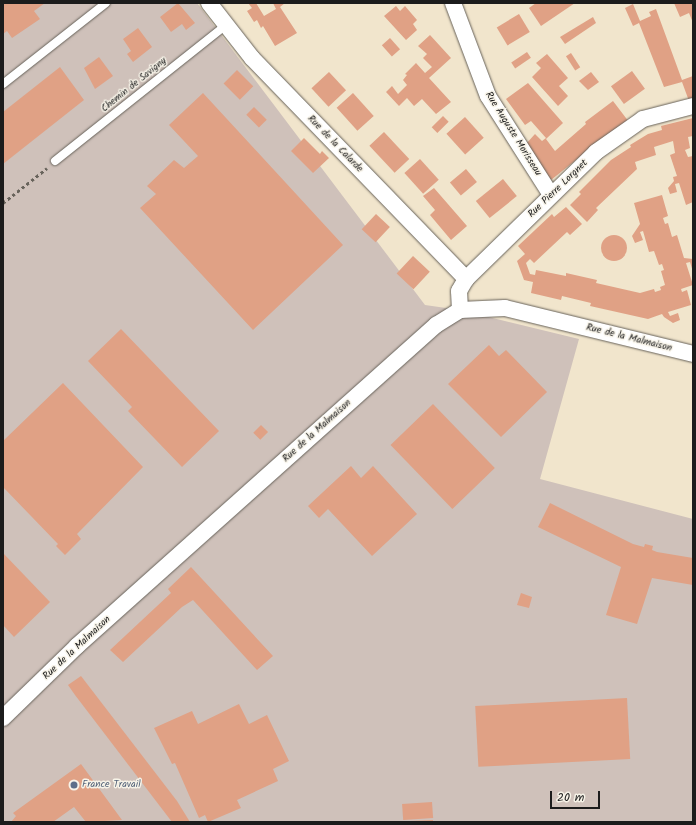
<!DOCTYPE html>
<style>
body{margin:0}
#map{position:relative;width:696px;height:825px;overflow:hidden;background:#f1e5cc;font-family:Kalam,sans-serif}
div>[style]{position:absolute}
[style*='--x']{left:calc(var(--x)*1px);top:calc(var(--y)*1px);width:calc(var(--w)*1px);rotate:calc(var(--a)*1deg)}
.industrial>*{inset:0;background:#cfc1ba}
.building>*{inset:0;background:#e0a185;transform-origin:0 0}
.round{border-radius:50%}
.path>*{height:2.5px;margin-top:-1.25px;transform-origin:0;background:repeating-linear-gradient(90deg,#67625a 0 3px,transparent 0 6px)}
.roads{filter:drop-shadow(0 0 1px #67625a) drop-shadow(0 0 1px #67625a)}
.lane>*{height:8px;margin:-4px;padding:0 4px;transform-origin:4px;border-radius:4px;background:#fff}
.street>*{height:16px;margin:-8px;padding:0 8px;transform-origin:8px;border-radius:8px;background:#fff}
.dots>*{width:11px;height:11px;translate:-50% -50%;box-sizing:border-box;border:2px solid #f7f3e8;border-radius:50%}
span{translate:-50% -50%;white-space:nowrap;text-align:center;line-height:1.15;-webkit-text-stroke:3px #f7f3e8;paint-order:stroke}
.street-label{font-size:10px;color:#1c1c1c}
.service-label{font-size:10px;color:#4e5e75}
.left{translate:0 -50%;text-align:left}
.frame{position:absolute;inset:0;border:4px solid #1c1c1c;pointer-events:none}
.scale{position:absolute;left:550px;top:791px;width:50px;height:18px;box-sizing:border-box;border:2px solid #1c1c1c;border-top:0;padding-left:5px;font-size:12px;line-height:14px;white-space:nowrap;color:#1c1c1c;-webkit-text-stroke:3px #f7f3e8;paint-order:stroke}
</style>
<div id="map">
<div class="industrial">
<div style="clip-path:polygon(3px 3px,197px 3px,425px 305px,460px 310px,579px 339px,540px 479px,693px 519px,693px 822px,3px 822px)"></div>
</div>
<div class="building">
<div style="clip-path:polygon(3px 3px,45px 3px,34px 11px,40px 19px,12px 38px,7px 31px,3px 34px)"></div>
<div style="clip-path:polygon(178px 3px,195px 23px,186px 30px,182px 24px,171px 32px,160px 17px)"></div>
<div style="clip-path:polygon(248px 3px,256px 3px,264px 16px,276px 9px,273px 3px,285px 3px,280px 7px,297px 33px,275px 46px,263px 26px,261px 28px,257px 20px,254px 22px,247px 11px,252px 8px)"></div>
<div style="clip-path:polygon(536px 3px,575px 3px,541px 26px,529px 8px)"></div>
<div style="clip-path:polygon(674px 3px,693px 3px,693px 23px,689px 13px,680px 17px)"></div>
<div style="clip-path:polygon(633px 4px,640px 21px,651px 16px,649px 12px,656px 9px,682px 80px,693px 76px,693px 100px,689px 101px,682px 82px,664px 87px,639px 23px,633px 26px,625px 8px)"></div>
<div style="clip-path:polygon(396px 6px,400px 11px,405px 6px,417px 20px,413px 24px,417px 30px,406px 40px,384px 16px)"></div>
<div style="left:519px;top:14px;width:21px;height:26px;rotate:59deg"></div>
<div style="clip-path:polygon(593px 17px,596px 23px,565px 44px,560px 37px)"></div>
<div style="clip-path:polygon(138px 28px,152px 47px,133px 62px,127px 54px,131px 51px,123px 39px)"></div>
<div style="clip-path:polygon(430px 35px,451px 58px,429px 78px,451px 102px,436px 114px,422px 99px,414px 106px,407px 98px,399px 106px,386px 92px,392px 86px,398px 94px,407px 85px,403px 80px,407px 75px,405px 74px,416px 63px,425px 73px,432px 67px,423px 58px,427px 54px,418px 46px)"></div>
<div style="left:390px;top:38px;width:15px;height:11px;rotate:48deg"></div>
<div style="left:527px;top:52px;width:7px;height:19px;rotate:56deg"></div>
<div style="left:571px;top:53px;width:17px;height:6px;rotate:57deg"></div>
<div style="clip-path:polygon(547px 54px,568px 78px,559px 86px,568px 96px,558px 106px,532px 77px,541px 68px,536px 63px)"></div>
<div style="clip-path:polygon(99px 57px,113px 76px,95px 89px,84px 68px)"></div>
<div style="clip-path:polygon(60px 67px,84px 100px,3px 164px,3px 112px)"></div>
<div style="left:237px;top:70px;width:23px;height:19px;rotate:45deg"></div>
<div style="left:632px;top:71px;width:22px;height:26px;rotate:54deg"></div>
<div style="left:329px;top:72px;width:25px;height:24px;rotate:47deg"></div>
<div style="clip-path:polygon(591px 72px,599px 82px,588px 90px,579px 81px)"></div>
<div style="clip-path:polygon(528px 83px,563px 123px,546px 139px,555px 151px,586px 124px,585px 122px,613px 101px,629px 122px,612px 131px,551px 180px,525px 145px,535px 134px,542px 141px,546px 138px,531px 121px,525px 125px,506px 99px)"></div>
<div style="clip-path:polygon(203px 93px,343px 245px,253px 330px,140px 208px,156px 194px,147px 186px,174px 160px,184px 168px,198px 156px,169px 125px)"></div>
<div style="left:353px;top:93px;width:31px;height:22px;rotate:48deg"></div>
<div style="left:254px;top:107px;width:18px;height:11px;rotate:45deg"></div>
<div style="left:443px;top:116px;width:8px;height:16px;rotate:45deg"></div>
<div style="left:465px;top:117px;width:28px;height:25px;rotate:48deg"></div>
<div style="clip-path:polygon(693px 118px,693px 136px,688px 137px,690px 148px,685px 150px,688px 157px,693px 156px,693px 202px,686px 205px,679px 183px,675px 184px,677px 192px,670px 194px,668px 188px,674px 181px,673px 177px,677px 176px,670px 155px,675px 153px,673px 141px,654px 147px,656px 155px,635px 162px,637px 169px,596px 208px,598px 210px,587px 222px,570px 205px,581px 194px,579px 192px,611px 160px,631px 147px,630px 145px,648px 134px,662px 130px,661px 126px)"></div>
<div style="left:384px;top:132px;width:37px;height:20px;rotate:47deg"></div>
<div style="clip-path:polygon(304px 138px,320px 154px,322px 151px,329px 158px,313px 173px,291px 151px)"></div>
<div style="left:420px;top:159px;width:28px;height:21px;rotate:48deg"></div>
<div style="left:466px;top:169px;width:17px;height:21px;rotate:50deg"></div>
<div style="left:503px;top:179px;width:22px;height:35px;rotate:51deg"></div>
<div style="clip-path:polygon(434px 188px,467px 226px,451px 240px,430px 215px,435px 210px,423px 196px)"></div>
<div style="clip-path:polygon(662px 195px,668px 216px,663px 218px,665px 224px,668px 223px,672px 237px,677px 235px,684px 258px,693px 259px,693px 272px,690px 262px,686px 263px,693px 285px,681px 289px,682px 292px,687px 290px,691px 305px,668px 312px,670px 316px,678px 313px,680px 320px,673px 323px,664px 317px,662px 314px,648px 319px,590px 306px,591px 303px,562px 296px,561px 300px,531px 293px,533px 282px,524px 280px,517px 261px,525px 254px,518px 246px,552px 214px,554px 217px,566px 207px,582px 224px,570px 235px,567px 232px,534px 263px,530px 259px,526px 263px,530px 274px,535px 275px,536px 270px,566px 276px,566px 273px,597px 280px,596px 283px,640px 293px,654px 289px,655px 292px,661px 290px,660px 287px,665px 285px,661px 271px,664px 270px,662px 264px,659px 265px,654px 251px,649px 252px,643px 231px,640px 232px,643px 240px,635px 243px,632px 236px,640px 224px,634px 203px)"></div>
<div style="left:376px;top:214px;width:19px;height:21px;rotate:43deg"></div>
<div class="round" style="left:601px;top:235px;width:26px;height:26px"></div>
<div style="left:413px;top:256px;width:23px;height:24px;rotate:43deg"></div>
<div style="clip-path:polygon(121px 329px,219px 431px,182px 467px,128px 411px,132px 407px,88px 361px)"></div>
<div style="clip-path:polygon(489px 345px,499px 356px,506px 350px,547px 392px,501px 437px,448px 384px)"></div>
<div style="clip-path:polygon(63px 383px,143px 467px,77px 534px,81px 539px,65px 555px,56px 546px,58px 544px,3px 487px,3px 441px)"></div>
<div style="left:433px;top:404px;width:89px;height:59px;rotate:46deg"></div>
<div style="left:261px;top:425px;width:10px;height:11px;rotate:45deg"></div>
<div style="clip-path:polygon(351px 466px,361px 478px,373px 466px,417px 514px,372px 556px,328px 509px,319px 518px,308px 506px)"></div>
<div style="clip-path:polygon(550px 503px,633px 544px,644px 547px,645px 544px,653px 546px,652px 550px,657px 552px,693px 558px,693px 585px,652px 578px,637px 624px,606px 615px,621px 567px,538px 527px)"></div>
<div style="clip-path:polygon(3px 553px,50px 602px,14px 637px,3px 625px)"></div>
<div style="clip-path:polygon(191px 567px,273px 656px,257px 670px,193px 600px,182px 607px,123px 662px,110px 650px,171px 593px,168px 589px)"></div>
<div style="clip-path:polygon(521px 593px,532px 597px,529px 608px,517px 605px)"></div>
<div style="clip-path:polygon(81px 676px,177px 801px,190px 822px,172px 822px,75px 695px,68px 685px)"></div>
<div style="left:627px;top:698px;width:61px;height:152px;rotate:87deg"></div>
<div style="clip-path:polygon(239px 704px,249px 724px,267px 715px,289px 761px,273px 769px,278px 781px,237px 800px,241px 808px,208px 822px,205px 815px,199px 818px,175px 763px,172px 764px,154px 728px,192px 711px,198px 724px)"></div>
<div style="clip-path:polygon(81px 764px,122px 820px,86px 822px,74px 807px,53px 822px,11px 822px,16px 816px,13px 813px)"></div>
<div style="left:432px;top:802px;width:16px;height:30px;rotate:86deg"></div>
<div style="clip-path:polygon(433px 820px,433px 822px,410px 822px,410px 821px)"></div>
</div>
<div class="path">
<div style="--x:3;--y:203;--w:56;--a:-38.5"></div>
</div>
<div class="roads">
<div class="lane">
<div style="--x:3;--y:84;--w:131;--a:-38.2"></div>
<div style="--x:55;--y:161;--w:218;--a:-38.5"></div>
</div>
<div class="street">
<div style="--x:209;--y:3;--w:70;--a:52"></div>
<div style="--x:252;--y:58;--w:308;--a:45.9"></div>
<div style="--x:453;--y:3;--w:99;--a:69.4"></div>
<div style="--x:488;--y:96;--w:117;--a:57.5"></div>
<div style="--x:460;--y:310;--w:19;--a:-93"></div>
<div style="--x:459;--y:291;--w:14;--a:-60"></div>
<div style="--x:466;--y:279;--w:182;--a:-44.3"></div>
<div style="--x:596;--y:152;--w:57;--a:-35.1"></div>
<div style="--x:643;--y:119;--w:52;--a:-14.6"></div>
<div style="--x:3;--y:718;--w:103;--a:-44.2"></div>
<div style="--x:77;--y:646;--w:482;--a:-41.8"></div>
<div style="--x:436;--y:325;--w:28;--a:-32"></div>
<div style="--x:460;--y:310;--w:45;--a:-2.5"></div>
<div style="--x:505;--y:308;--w:194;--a:13.7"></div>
</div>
</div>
<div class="dots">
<div style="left:74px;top:785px;background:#5c6f8a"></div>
</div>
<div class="street-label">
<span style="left:134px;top:85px;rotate:-39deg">Chemin de Savigny</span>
<span style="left:513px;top:134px;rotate:58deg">Rue Auguste Morisseau</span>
<span style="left:335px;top:144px;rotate:46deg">Rue de la Calarde</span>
<span style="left:558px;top:189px;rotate:-44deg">Rue Pierre Lorgnet</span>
<span style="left:629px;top:338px;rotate:14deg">Rue de la Malmaison</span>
<span style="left:317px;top:431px;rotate:-42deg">Rue de la Malmaison</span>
<span style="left:77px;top:648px;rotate:-43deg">Rue de la Malmaison</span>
</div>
<div class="service-label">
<span class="left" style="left:82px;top:785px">France Travail</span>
</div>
<div class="frame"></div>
<div class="scale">20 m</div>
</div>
